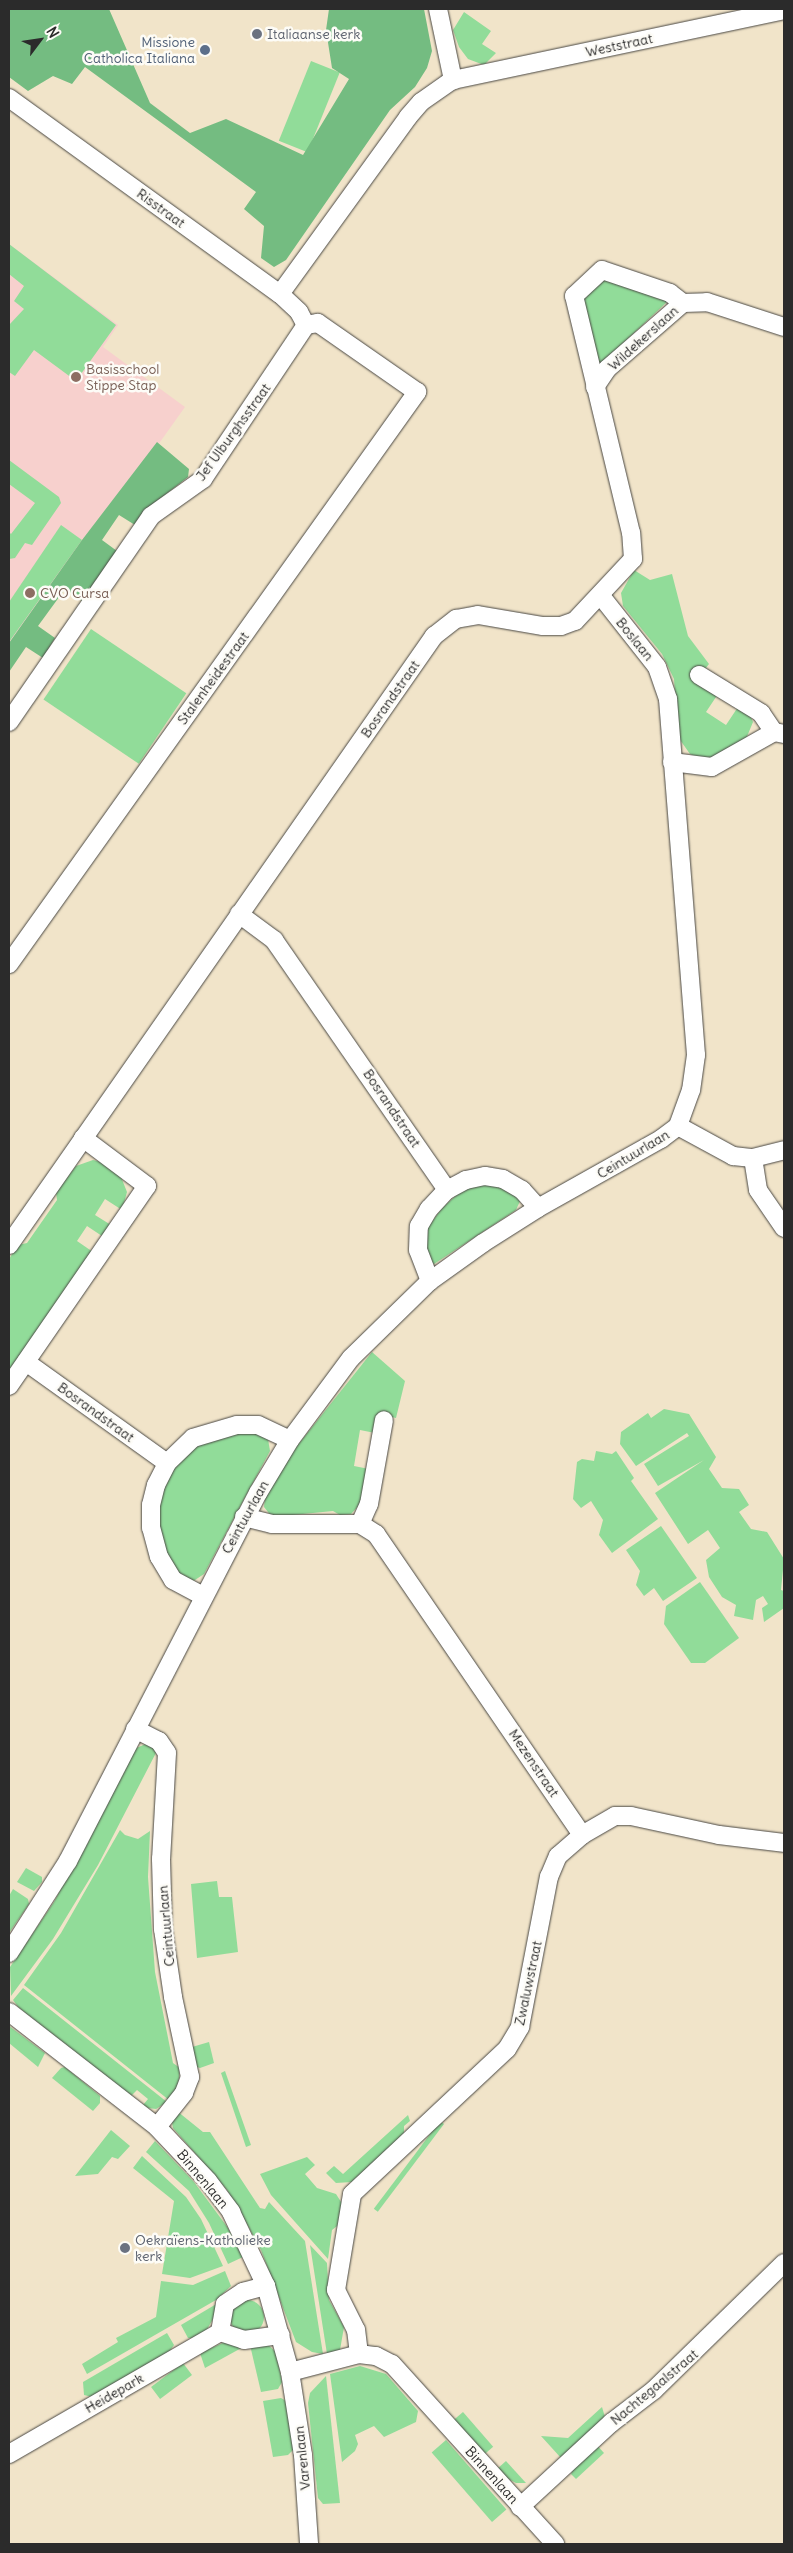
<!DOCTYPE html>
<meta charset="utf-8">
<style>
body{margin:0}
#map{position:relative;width:793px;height:2553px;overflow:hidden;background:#f1e4c9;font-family:Delius,sans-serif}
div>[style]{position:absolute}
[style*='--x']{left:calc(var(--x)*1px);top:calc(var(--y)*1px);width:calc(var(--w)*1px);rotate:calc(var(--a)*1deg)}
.built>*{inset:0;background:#f7d0cd}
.green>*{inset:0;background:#91dc99;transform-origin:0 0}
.round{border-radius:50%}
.forest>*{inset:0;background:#74bc81}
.roads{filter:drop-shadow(0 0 1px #494743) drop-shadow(0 0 1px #494743)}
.minor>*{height:18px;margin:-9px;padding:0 9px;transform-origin:9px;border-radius:9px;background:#fff}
.dots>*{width:14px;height:14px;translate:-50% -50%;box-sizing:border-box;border:2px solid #fdfcf7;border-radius:50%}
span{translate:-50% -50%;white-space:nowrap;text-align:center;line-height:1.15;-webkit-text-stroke:5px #fdfcf7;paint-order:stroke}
.worship-label{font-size:14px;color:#5b616d}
.left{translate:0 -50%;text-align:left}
.service-label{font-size:14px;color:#4e5e75}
.right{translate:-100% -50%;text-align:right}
.street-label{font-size:14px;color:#2b2b2b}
.education-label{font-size:14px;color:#785e54}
.frame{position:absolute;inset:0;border:10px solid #2b2b2b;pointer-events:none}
.north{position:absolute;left:15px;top:15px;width:50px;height:50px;-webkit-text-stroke:4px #fdfcf7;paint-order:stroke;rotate:59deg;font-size:14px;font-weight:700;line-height:20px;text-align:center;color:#2b2b2b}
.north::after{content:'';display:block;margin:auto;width:18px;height:22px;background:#2b2b2b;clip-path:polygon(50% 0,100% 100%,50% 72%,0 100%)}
</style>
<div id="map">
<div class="built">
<div style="clip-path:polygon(9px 244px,118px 325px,103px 347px,185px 407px,9px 654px)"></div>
</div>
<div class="green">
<div style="clip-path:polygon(464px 12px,491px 31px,482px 44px,496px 53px,484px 65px,468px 59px,459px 47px,453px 30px)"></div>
<div style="left:311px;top:61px;width:31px;height:86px;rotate:22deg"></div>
<div style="clip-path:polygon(9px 244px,116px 325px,76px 381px,34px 350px,15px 376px,9px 372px,9px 325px,24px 309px,14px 301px,24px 286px,9px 274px)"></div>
<div style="clip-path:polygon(605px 277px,670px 299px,597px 368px,581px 299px)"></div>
<div style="clip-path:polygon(9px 460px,59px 497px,61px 503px,32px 545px,25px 543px,15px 558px,9px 559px,9px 532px,11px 534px,35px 503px,9px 484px)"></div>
<div style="clip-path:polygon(61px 525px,82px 540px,9px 642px,9px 602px)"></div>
<div style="clip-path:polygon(634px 570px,650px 580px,672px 574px,688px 636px,709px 664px,705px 669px,698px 666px,693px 679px,718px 694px,706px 712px,726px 725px,738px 707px,749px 713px,753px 722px,746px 739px,716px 759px,703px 760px,690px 754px,678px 737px,674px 679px,662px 654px,623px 606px,621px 593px)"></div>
<div style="left:91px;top:629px;width:115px;height:85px;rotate:34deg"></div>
<div style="clip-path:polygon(93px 1160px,105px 1163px,121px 1177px,127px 1192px,122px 1210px,105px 1199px,95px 1215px,111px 1225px,102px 1236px,87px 1226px,77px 1241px,93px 1252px,9px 1372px,9px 1259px,18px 1245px,27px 1243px,57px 1200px,56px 1192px,76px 1166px)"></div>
<div style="clip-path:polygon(478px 1184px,506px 1187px,515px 1191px,520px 1201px,516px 1210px,434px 1264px,424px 1258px,428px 1227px,442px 1208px,460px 1192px)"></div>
<div style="clip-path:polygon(372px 1352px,405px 1381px,396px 1418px,388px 1416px,375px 1433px,360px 1430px,354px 1466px,369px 1469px,362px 1502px,351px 1514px,340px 1515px,333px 1511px,272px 1517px,264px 1507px,265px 1498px,293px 1451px)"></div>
<div style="clip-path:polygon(664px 1409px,689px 1414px,716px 1457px,709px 1469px,722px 1488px,739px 1489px,749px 1505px,739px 1512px,751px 1529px,767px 1532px,784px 1559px,781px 1590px,784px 1591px,784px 1608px,764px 1622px,762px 1608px,768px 1604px,763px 1596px,756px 1600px,753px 1620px,734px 1616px,736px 1605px,722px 1597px,709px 1577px,706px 1560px,720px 1548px,708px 1530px,688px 1544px,655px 1493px,704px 1460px,658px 1486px,644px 1464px,689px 1436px,687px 1433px,636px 1466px,620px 1444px,621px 1432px,648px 1413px,651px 1418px)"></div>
<div style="clip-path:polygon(235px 1431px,258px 1432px,268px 1439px,270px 1451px,204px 1574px,192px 1582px,181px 1577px,168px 1562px,156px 1517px,160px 1490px,171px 1468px,190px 1446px)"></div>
<div style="clip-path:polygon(596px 1451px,612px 1454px,616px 1451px,634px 1478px,631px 1481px,658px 1519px,612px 1553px,599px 1535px,603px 1520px,591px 1501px,581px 1508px,573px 1499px,577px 1462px,582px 1459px,594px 1461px)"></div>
<div style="clip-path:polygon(661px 1526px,697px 1578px,663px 1601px,654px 1588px,644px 1596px,636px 1585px,640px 1571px,626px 1550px)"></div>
<div style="clip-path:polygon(700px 1582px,739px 1638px,705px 1663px,691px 1663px,664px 1624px,666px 1606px)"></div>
<div style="clip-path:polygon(148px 1743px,158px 1749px,98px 1865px,53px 1939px,11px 1996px,10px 1967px,54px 1902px,134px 1749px)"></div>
<div style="clip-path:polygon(120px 1830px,125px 1835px,138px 1839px,150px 1831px,148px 1877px,155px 1972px,173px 2063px,180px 2068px,178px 2088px,169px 2100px,24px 1985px,61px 1933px)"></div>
<div style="clip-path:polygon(26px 1868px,42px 1877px,42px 1882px,34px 1891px,17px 1882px)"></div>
<div style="clip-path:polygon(217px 1881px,219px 1897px,232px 1897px,238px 1952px,197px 1958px,191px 1884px)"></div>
<div style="clip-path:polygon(13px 1889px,28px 1899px,29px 1904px,9px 1933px,9px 1896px)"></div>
<div style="clip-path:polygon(23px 1988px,167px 2102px,156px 2109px,148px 2108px,143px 2105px,148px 2099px,137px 2090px,131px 2096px,19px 2008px,13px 2000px)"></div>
<div style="clip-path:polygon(9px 2026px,45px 2053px,38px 2067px,9px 2043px)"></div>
<div style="clip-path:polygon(209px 2042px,214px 2063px,200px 2068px,194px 2066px,192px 2047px)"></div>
<div style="clip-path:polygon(65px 2067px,100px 2096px,100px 2103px,93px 2111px,52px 2078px,61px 2068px)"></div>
<div style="clip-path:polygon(225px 2071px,251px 2145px,246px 2147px,221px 2073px)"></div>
<div style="clip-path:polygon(177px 2111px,203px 2132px,210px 2132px,260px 2208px,265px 2209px,269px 2202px,305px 2241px,323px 2354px,312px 2352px,296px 2342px,261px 2250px,243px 2217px,227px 2190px,173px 2128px,172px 2122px)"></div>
<div style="clip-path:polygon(408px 2115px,410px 2121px,404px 2126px,404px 2134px,352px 2182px,336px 2183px,326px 2173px,334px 2166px,343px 2174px)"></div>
<div style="left:440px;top:2121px;width:5px;height:110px;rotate:37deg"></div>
<div style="clip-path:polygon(111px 2130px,130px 2146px,118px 2159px,112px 2157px,98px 2174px,75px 2176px)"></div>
<div style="clip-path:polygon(155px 2141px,194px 2182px,228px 2228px,243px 2257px,228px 2264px,209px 2223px,189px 2191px,146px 2152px)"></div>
<div style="clip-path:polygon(142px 2156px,186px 2197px,201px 2219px,223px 2266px,190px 2278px,162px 2274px,174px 2201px,133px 2168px)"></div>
<div style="clip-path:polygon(307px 2157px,315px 2165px,305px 2174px,317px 2188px,336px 2194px,343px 2205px,341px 2223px,332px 2230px,328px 2259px,271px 2195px,260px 2174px)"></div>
<div style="clip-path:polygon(310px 2245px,327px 2263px,329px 2300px,344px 2327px,340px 2350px,327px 2354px)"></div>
<div style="clip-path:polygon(225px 2271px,231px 2286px,216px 2300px,87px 2374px,82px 2364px,118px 2342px,116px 2338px,156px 2317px,161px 2281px,193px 2285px)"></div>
<div class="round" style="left:230px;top:2300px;width:34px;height:34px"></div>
<div style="clip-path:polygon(218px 2303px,216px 2314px,206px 2331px,193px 2338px,188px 2338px,181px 2325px)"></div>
<div style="clip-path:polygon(167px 2333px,174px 2345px,169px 2352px,92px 2397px,84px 2395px,83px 2382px)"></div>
<div style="clip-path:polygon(225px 2342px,245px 2346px,205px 2368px,200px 2353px)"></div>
<div style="clip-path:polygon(267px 2344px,276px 2352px,282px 2382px,278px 2389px,261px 2392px,250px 2345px)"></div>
<div style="left:183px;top:2363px;width:15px;height:40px;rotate:53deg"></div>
<div style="clip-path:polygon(360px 2366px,386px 2374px,418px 2411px,416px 2422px,384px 2437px,374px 2426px,355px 2435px,358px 2444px,355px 2451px,342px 2462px,330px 2374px)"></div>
<div style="clip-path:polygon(326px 2376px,340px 2503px,323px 2504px,318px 2498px,308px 2403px,310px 2393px)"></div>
<div style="clip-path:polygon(281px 2398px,286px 2401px,294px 2449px,288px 2455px,273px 2457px,263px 2401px)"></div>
<div style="clip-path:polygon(602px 2407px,605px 2417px,561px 2458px,541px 2436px,568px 2438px)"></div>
<div style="left:463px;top:2412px;width:46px;height:12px;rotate:49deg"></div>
<div style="left:446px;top:2440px;width:92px;height:19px;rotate:49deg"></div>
<div style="clip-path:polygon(595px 2443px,604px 2453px,576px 2479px,571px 2474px,579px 2458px)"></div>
<div style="clip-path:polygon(506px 2461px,526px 2483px,516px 2483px,503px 2476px,497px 2469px)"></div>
</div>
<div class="forest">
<div style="clip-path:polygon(9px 9px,109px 9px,150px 103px,190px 133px,226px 119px,303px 155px,349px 79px,332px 68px,326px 30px,329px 9px,424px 9px,432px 51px,427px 68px,415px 87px,390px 110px,286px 260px,274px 267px,261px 258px,264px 226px,244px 209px,256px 192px,85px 67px,72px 84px,53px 76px,28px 91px,9px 77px)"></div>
<div style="clip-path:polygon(157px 442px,189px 469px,188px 477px,152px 505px,135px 525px,119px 515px,102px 540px,117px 551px,82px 601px,65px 589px,38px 626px,55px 638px,43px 658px,26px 647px,9px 672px,9px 643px,82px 540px)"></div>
</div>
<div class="roads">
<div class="minor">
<div style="--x:438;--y:9;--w:73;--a:78.1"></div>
<div style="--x:9;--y:98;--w:334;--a:35.9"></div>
<div style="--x:280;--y:294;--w:26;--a:43"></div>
<div style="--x:299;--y:312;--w:15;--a:62"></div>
<div style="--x:280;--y:294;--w:218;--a:-54.1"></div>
<div style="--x:408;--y:117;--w:20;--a:-49"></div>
<div style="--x:421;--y:102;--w:39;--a:-35"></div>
<div style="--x:453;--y:80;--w:338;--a:-11.9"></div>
<div style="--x:595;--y:387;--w:22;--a:-56"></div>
<div style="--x:607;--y:369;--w:101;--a:-41"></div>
<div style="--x:683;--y:303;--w:24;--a:-2"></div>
<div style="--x:707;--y:302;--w:81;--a:18"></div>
<div style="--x:601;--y:596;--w:90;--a:51.7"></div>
<div style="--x:657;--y:667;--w:34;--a:71"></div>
<div style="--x:668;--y:699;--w:357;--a:85.5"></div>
<div style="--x:696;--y:1055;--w:35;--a:98"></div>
<div style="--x:691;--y:1090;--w:38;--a:110"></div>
<div style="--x:699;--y:675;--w:73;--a:31.5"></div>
<div style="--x:761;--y:713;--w:23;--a:56"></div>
<div style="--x:9;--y:722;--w:250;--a:-55.4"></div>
<div style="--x:151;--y:516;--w:64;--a:-35.4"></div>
<div style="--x:203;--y:479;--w:185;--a:-56.2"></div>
<div style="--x:672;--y:762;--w:40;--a:7.1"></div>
<div style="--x:712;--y:767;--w:71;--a:-29.4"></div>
<div style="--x:774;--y:732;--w:10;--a:11"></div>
<div style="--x:239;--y:914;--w:44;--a:36.6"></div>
<div style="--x:274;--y:940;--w:304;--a:55.3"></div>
<div style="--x:9;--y:964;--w:703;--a:-54.5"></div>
<div style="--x:417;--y:392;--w:121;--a:-145.1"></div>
<div style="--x:318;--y:323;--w:12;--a:171"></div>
<div style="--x:678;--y:1126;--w:63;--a:28.6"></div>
<div style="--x:733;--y:1156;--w:20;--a:6"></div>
<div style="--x:753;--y:1158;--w:32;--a:-14"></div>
<div style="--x:753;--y:1158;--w:32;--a:81"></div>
<div style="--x:758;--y:1190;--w:46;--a:55.6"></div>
<div style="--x:9;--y:1245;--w:743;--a:-55.09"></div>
<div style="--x:434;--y:636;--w:28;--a:-38"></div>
<div style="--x:456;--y:619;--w:22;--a:-10"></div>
<div style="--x:478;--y:615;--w:66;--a:9.6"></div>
<div style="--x:543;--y:626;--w:18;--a:0"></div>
<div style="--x:561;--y:626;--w:15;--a:-20"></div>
<div style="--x:575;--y:621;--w:85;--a:-46.9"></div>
<div style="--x:633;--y:559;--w:26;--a:-94"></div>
<div style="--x:631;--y:533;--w:244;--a:-103.5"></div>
<div style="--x:574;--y:296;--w:38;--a:-43"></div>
<div style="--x:602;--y:270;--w:72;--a:18.7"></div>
<div style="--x:670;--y:293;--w:16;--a:38"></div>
<div style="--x:430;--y:1281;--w:33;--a:-111"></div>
<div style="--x:418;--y:1250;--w:24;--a:-88"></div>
<div style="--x:419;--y:1226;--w:20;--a:-60"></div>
<div style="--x:429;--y:1209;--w:26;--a:-47"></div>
<div style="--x:447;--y:1190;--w:21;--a:-28"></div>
<div style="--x:466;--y:1180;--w:19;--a:-12"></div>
<div style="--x:485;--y:1176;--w:18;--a:9"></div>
<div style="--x:503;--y:1179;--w:22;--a:30"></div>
<div style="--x:522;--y:1190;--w:24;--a:48"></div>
<div style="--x:26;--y:1362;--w:173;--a:35.6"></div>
<div style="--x:9;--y:1386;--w:243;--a:-55.4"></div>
<div style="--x:147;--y:1186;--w:80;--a:-143.1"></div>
<div style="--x:244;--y:1517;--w:29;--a:14"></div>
<div style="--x:272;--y:1524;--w:88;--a:0"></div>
<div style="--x:360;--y:1524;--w:19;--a:32"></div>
<div style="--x:376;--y:1534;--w:365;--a:55.6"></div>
<div style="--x:582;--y:1835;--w:38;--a:-30"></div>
<div style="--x:615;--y:1816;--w:16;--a:0"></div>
<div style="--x:631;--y:1816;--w:90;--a:12.2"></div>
<div style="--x:719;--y:1835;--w:65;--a:7"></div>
<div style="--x:360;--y:1524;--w:22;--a:-66"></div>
<div style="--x:369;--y:1504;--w:85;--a:-79.9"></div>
<div style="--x:203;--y:1596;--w:34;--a:-152"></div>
<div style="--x:173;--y:1580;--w:27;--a:-121"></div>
<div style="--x:159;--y:1557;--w:30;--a:-105"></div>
<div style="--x:151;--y:1528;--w:23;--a:-90"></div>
<div style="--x:151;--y:1505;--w:21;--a:-76"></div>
<div style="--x:156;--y:1485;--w:25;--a:-63"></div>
<div style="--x:167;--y:1463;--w:36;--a:-44"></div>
<div style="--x:193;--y:1438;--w:46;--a:-16.5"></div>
<div style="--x:237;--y:1425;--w:21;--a:0"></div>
<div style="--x:258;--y:1425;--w:35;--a:25"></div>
<div style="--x:135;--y:1729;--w:27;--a:27"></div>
<div style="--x:159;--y:1741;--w:14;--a:56"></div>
<div style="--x:167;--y:1753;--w:106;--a:93.2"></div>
<div style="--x:161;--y:1859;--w:70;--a:88.4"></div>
<div style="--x:163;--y:1929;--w:69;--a:81.6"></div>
<div style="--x:173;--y:1997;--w:82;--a:78"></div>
<div style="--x:190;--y:2077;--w:17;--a:111"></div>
<div style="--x:184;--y:2093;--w:43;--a:128.5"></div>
<div style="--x:9;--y:1953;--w:109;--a:-57.3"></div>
<div style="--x:68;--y:1861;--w:414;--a:-62.7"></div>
<div style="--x:258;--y:1493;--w:62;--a:-58.9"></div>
<div style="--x:290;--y:1440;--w:102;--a:-53.4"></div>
<div style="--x:351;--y:1358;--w:110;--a:-44.3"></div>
<div style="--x:430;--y:1281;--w:65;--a:-35.6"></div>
<div style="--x:483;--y:1243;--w:65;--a:-32.5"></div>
<div style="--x:538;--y:1208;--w:141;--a:-29.3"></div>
<div style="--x:661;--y:1139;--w:21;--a:-37"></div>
<div style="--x:9;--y:2012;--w:187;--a:37.8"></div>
<div style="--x:157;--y:2127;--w:74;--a:46.6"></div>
<div style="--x:208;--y:2181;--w:39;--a:53"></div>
<div style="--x:231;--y:2212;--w:82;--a:64.7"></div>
<div style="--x:266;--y:2286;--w:89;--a:74.4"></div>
<div style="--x:290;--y:2372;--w:84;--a:81.1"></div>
<div style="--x:303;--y:2455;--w:89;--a:86.1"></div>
<div style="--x:220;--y:2332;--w:28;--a:-80"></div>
<div style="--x:225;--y:2304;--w:22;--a:-34"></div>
<div style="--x:243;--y:2292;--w:24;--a:-15"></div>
<div style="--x:359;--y:2354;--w:24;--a:-97"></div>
<div style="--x:356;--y:2330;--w:45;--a:-116.6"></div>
<div style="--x:336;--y:2290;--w:97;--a:-80.5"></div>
<div style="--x:352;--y:2194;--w:212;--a:-43.1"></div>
<div style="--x:507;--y:2049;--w:26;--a:-59"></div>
<div style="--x:520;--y:2027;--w:153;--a:-79.1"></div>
<div style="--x:549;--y:1877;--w:23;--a:-67"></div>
<div style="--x:558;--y:1856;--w:32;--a:-41"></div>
<div style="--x:290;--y:2372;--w:71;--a:-14.6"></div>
<div style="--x:359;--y:2354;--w:17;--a:7"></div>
<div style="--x:376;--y:2356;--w:18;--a:27"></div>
<div style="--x:392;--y:2364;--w:243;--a:47.8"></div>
<div style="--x:9;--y:2454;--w:244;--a:-30"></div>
<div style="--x:220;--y:2332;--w:25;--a:18"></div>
<div style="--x:244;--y:2340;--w:37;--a:-8"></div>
<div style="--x:520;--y:2507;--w:124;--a:-42.7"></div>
<div style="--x:611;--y:2423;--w:54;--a:-37.5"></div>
<div style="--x:654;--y:2390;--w:182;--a:-44.3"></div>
</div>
</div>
<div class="dots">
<div style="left:257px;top:34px;background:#6b7280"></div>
<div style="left:205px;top:50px;background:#5c6f8a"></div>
<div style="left:76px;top:377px;background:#8d6e63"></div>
<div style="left:30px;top:593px;background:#8d6e63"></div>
<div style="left:125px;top:2248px;background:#6b7280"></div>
</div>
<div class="worship-label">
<span class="left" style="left:267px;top:34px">Italiaanse kerk</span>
<span class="left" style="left:135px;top:2248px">Oekraïens-Katholieke<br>kerk</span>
</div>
<div class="service-label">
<span class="right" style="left:195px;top:50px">Missione<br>Catholica Italiana</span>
</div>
<div class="street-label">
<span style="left:619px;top:45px;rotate:-12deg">Weststraat</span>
<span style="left:161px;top:208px;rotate:36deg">Risstraat</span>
<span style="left:643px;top:338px;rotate:-42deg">Wildekerslaan</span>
<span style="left:233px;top:432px;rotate:-54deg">Jef Ulburghsstraat</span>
<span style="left:635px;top:639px;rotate:51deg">Boslaan</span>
<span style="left:213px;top:678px;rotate:-54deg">Stalenheidestraat</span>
<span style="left:390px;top:699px;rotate:-55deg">Bosrandstraat</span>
<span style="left:392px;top:1108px;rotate:56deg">Bosrandstraat</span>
<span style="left:633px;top:1154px;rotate:-31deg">Ceintuurlaan</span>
<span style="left:96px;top:1412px;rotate:36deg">Bosrandstraat</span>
<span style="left:245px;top:1517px;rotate:-61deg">Ceintuurlaan</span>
<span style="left:534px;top:1763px;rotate:56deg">Mezenstraat</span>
<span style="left:166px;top:1926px;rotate:-95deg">Ceintuurlaan</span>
<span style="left:528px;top:1983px;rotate:-78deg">Zwaluwstraat</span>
<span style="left:203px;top:2179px;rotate:50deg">Binnenlaan</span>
<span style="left:654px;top:2387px;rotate:-40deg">Nachtegaalstraat</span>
<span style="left:114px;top:2393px;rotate:-30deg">Heidepark</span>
<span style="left:302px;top:2458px;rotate:-96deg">Varenlaan</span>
<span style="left:492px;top:2475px;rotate:48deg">Binnenlaan</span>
</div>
<div class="education-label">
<span class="left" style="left:86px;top:377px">Basisschool<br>Stippe Stap</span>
<span class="left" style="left:40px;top:593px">CVO Cursa</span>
</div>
<div class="frame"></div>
<div class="north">N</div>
</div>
